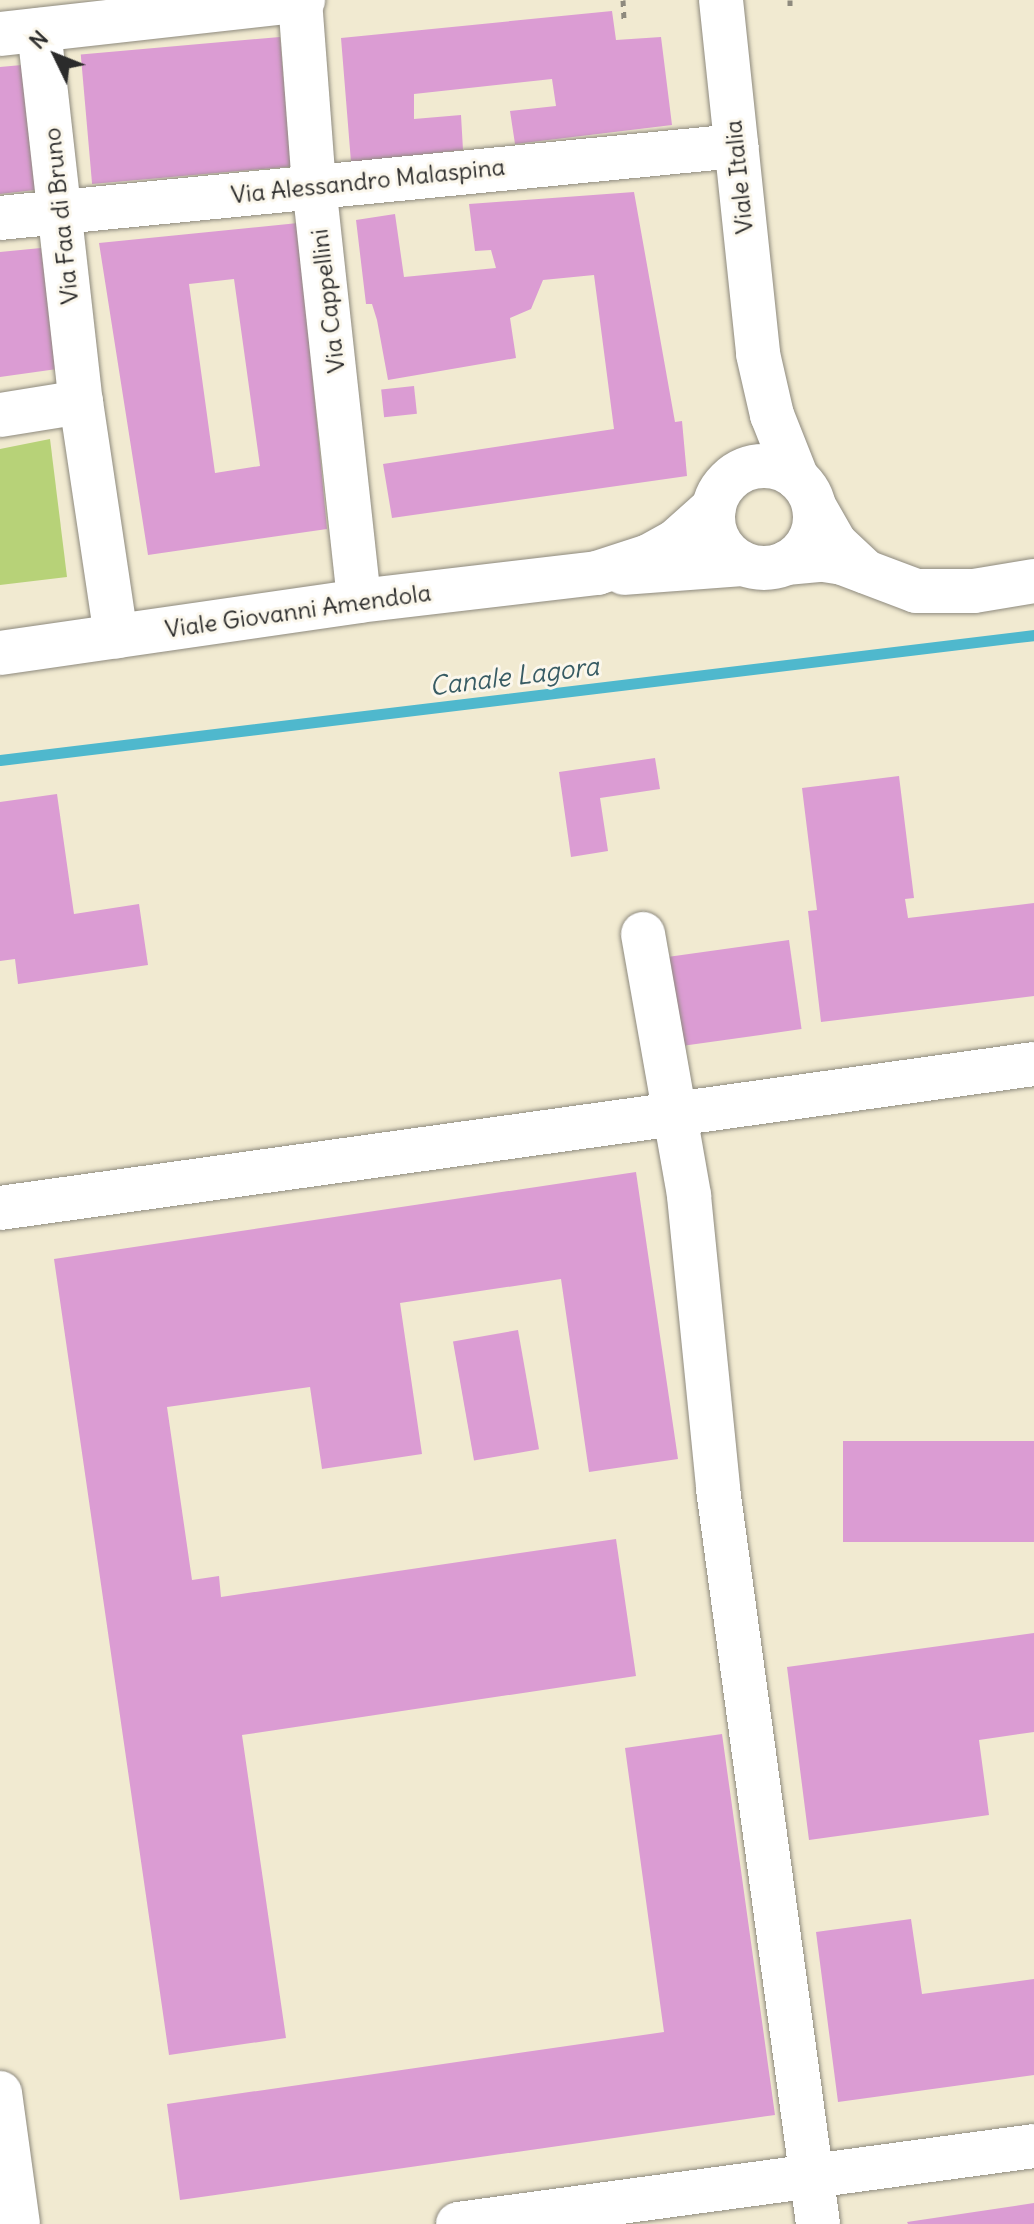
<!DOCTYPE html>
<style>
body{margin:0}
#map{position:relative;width:1034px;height:2224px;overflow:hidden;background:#f1ead1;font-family:Delius,sans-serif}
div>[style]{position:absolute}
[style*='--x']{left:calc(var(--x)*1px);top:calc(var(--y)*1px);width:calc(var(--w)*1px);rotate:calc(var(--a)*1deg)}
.green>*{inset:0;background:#b7d278}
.stream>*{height:11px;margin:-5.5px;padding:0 5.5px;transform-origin:5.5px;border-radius:5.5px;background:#4fb8cd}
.building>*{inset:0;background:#db9cd3;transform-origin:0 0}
.path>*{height:5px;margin-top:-2.5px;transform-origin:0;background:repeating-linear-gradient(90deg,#8e8a7e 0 6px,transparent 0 12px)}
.roads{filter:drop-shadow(0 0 2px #8e8a7e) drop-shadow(0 0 2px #8e8a7e)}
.minor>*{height:44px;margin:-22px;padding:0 22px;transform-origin:22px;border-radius:22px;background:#fff}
.major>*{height:44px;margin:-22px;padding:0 22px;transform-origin:22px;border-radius:22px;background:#fff}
.major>.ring{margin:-22px;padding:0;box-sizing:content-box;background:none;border:44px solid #fff;border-radius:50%}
span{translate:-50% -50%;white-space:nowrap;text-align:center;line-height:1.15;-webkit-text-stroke:6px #fbf7ec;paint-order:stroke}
.street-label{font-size:24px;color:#2b2b2b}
.water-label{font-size:26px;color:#385c64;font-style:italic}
.north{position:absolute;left:16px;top:16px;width:80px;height:80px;-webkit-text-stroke:6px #fbf7ec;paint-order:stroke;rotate:313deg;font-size:22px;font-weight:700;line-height:32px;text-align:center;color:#2b2b2b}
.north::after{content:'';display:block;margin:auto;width:28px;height:36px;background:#2b2b2b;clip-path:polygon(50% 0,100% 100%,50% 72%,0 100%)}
</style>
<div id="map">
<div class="green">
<div style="clip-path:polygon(50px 439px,67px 577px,0 585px,0 449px)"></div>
</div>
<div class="stream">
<div style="--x:0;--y:760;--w:1042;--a:-6.89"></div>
</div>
<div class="building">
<div style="clip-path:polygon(612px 11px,616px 40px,661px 37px,672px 125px,515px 144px,510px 111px,556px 106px,552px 79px,414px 94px,414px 119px,461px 115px,463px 150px,351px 162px,341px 38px)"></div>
<div style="left:280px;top:37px;width:130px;height:200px;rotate:85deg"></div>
<div style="clip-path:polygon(22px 65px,35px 190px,0 194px,0 67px)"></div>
<div style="clip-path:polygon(634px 192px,675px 422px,682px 421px,687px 476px,392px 518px,383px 464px,614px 429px,594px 275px,543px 280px,531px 309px,510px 318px,516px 358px,388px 380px,377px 320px,372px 304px,366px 304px,356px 220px,395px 214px,404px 277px,496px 268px,491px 250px,475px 251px,469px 204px)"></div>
<div style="clip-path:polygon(evenodd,298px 223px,327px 529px,148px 555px,99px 243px,298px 223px,234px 279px,260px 466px,215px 473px,189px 284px,234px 279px)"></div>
<div style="clip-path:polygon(41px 248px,57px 369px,0 377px,0 252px)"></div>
<div style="left:414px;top:386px;width:28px;height:33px;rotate:84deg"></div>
<div style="clip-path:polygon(655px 758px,660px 789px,600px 798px,608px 851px,571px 857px,559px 772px)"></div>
<div style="clip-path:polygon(899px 776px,914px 898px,905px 899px,908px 918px,1034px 903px,1034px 996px,821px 1022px,808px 911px,817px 910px,802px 788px)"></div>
<div style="clip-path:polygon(57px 794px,74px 914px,139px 904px,148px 965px,18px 984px,15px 959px,0 961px,0 802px)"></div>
<div style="left:789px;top:940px;width:90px;height:121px;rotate:82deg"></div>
<div style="clip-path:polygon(636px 1172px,678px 1459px,589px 1472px,561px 1279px,400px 1303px,422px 1454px,322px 1469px,310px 1387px,167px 1407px,192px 1580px,219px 1576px,221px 1597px,616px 1539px,636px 1676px,242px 1735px,286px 2038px,169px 2055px,54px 1259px)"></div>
<div style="left:518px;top:1330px;width:121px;height:66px;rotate:80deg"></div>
<div style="left:1034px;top:1441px;width:101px;height:191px;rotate:90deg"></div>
<div style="clip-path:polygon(1034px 1633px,1034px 1732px,979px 1740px,989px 1815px,809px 1840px,787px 1667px)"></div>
<div style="clip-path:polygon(722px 1734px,775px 2115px,180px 2200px,167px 2104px,664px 2032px,625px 1748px)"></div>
<div style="clip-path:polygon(911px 1919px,922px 1994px,1034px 1979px,1034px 2075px,838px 2102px,816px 1932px)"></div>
<div style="clip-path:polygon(1034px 2203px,1034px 2224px,908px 2224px,907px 2222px)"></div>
</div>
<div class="path">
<div style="--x:623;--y:0;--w:22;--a:87"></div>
<div style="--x:790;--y:0;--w:7;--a:90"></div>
</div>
<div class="roads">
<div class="minor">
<div style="--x:300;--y:0;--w:186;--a:85.7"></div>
<div style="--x:314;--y:185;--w:418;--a:83.8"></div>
<div style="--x:39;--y:30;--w:374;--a:83.6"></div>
<div style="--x:0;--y:34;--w:305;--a:-6.4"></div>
<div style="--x:0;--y:218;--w:740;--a:-5.59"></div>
<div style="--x:0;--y:415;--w:82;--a:-9.1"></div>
<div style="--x:81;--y:402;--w:237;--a:81.5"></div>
<div style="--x:814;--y:506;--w:43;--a:60.4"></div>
<div style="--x:835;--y:543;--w:42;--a:43.1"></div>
<div style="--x:786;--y:563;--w:38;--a:-5"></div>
<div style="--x:824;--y:560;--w:18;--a:9"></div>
<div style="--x:842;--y:563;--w:79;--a:20.7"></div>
<div style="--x:916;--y:591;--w:58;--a:0"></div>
<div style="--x:974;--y:591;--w:61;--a:-9.5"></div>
<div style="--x:643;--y:934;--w:266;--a:80"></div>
<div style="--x:689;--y:1196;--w:294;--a:84.3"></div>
<div style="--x:718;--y:1489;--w:742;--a:82.25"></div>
<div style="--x:0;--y:1208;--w:1044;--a:-7.93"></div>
<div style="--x:0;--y:2093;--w:132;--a:82.2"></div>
<div style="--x:458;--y:2224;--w:581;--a:-7.71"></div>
</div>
<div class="major">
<div style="--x:721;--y:0;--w:356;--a:84"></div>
<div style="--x:758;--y:354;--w:63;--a:77.1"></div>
<div style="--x:772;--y:415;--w:68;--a:68.4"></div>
<div class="ring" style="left:713px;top:466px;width:58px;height:58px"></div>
<div style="--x:624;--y:573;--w:120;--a:-4.3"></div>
<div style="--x:0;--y:653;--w:363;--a:-8.2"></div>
<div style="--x:359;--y:601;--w:240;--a:-6.7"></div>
<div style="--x:597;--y:573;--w:55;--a:-18.1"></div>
<div style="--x:649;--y:556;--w:31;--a:-29"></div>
<div style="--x:676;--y:541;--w:51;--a:-41.8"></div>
</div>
</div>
<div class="street-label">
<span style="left:739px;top:177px;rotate:-96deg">Viale Italia</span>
<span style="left:368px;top:181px;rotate:-6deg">Via Alessandro Malaspina</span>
<span style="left:61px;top:216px;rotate:-96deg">Via Faa di Bruno</span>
<span style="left:328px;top:301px;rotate:-97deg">Via Cappellini</span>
<span style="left:298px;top:611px;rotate:-8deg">Viale Giovanni Amendola</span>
</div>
<div class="water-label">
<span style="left:514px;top:676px;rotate:-7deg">Canale Lagora</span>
</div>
<div class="north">N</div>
</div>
